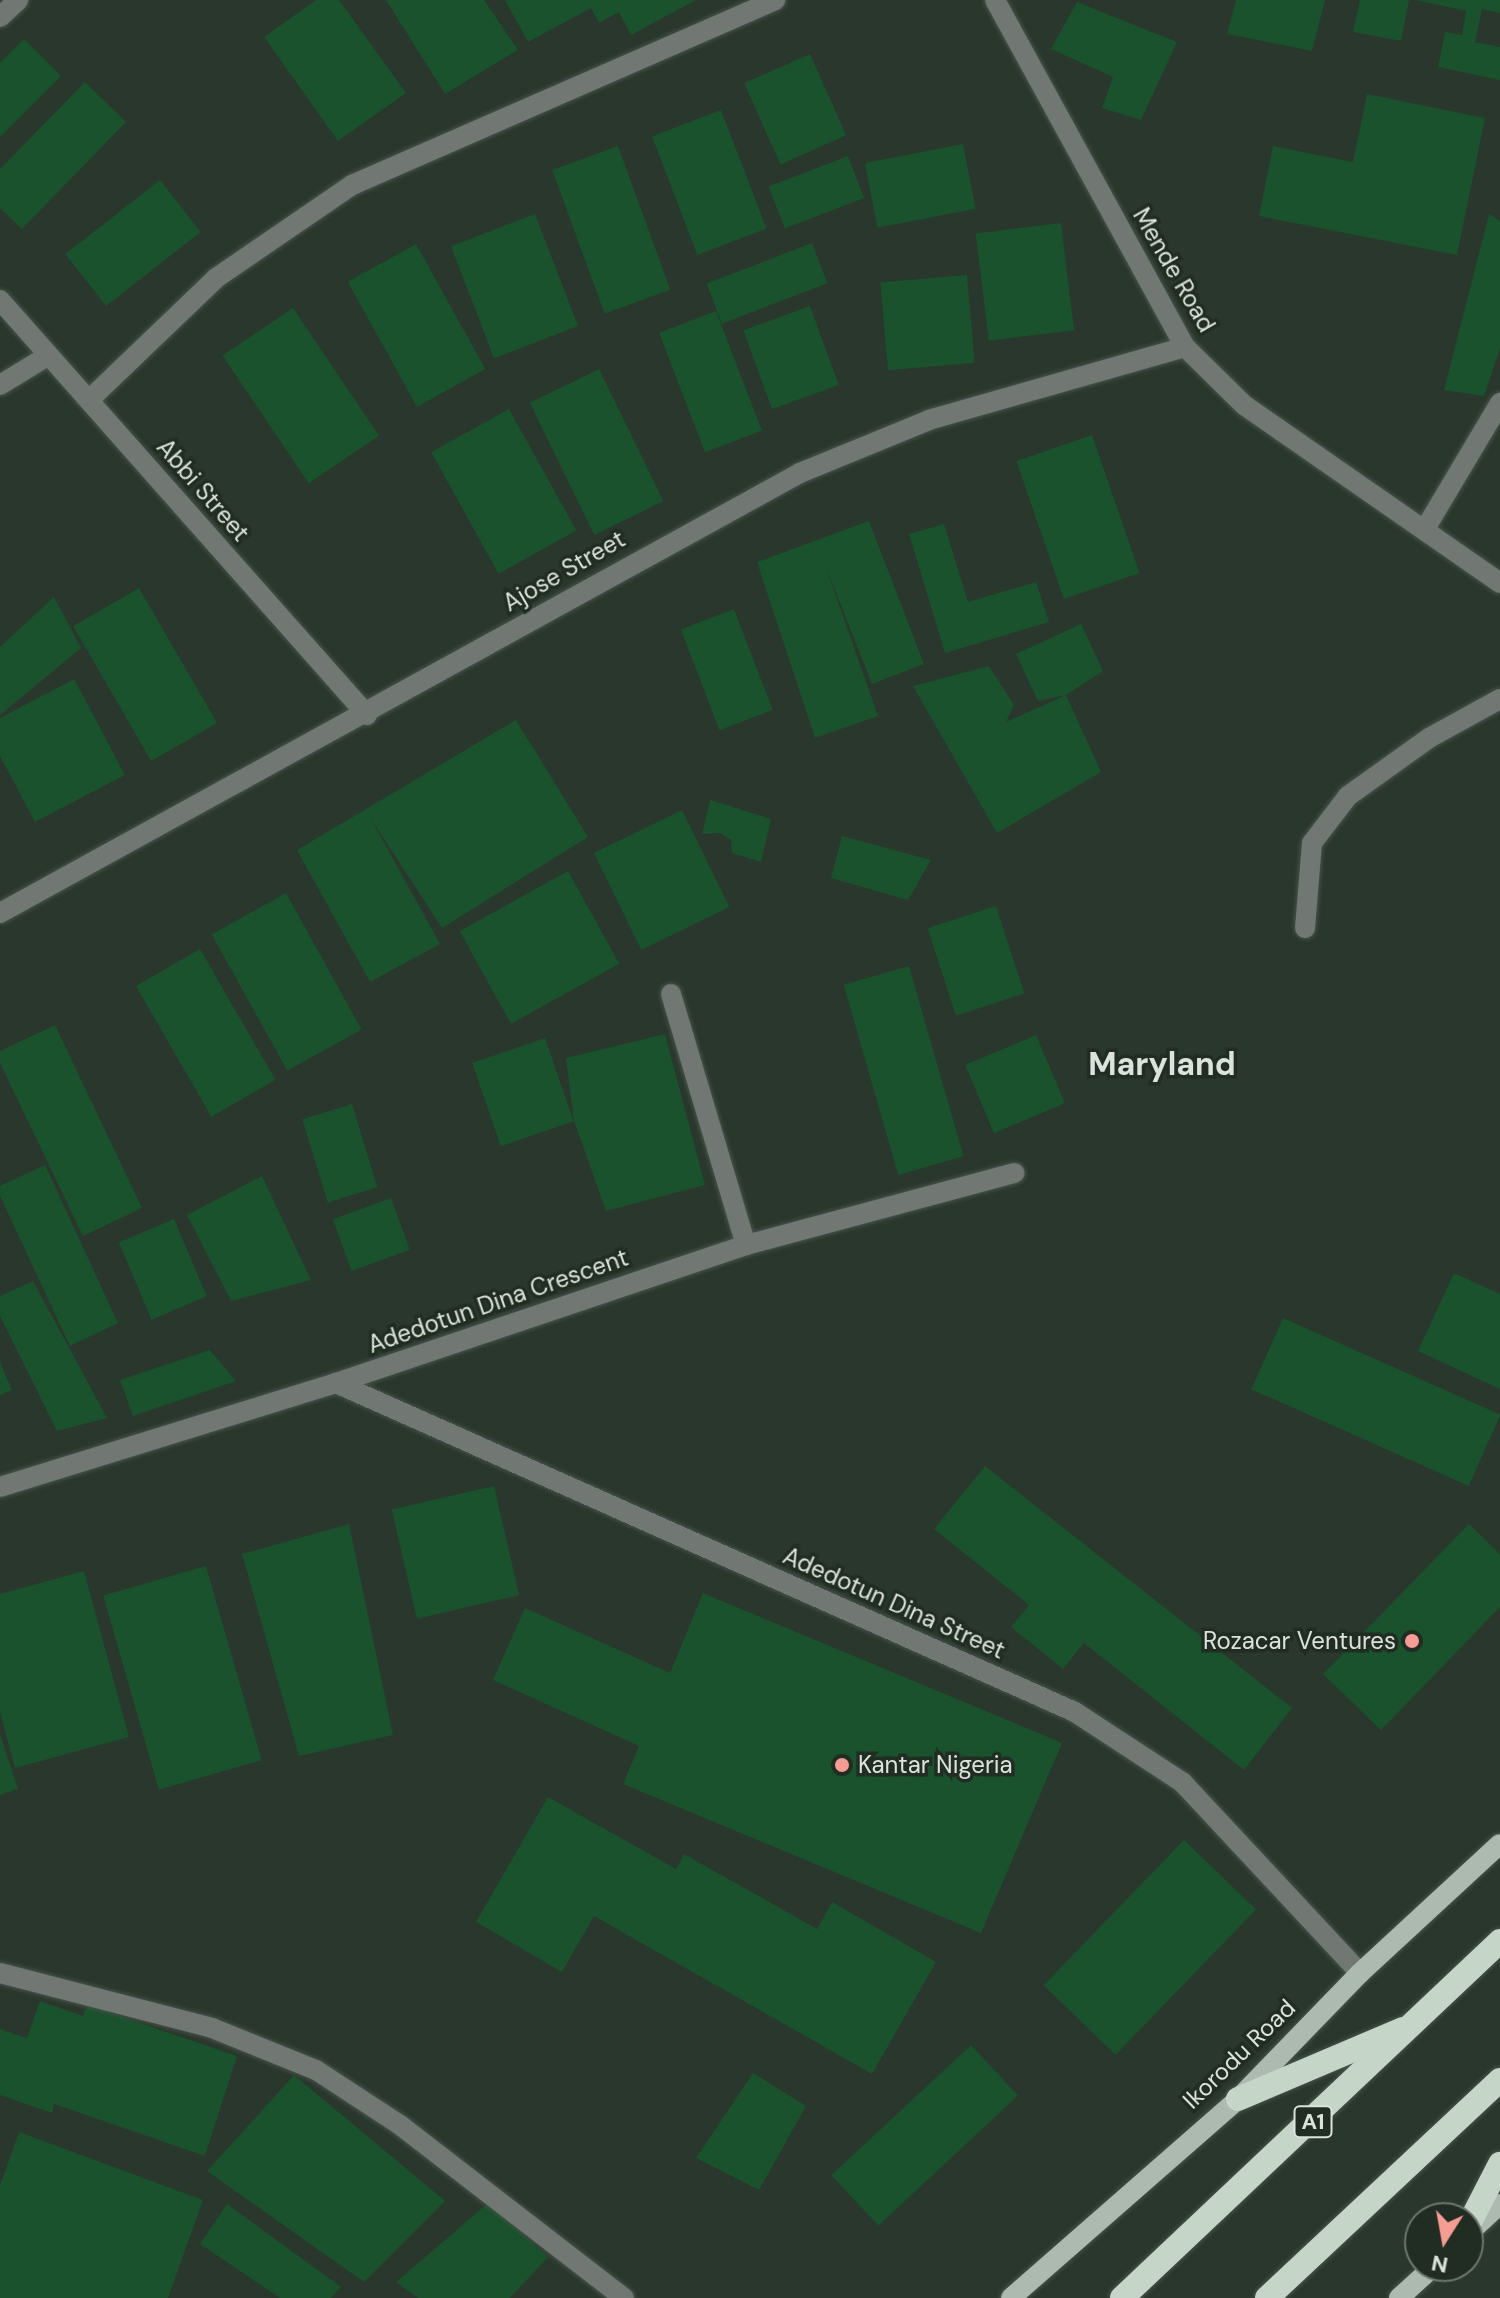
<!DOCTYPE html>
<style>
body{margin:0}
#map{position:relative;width:1500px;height:2298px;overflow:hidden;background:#2a372d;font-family:"DM Sans",sans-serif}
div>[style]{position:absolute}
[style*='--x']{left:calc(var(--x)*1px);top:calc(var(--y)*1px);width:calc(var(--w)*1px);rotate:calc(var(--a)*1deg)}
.building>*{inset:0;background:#19522c;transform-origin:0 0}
.roads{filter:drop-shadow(0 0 2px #465349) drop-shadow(0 0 2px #465349)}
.minor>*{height:20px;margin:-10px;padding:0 10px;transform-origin:10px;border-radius:10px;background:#717772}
.major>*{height:20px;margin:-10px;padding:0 10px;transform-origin:10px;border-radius:10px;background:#adbab0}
.highway>*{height:24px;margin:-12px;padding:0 12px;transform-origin:12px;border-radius:12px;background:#c5d5c8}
.dots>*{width:22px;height:22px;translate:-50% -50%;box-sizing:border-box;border:4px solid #212d23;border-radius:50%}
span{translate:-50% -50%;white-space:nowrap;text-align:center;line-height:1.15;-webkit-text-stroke:7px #212d23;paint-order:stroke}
.shield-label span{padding:2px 6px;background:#212d23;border:2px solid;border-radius:6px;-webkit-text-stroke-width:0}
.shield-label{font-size:22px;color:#dbe3dc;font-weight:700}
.street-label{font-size:24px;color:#dbe3dc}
.poi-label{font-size:24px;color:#dbe3dc}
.right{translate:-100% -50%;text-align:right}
.left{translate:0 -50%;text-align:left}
.district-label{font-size:32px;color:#dbe3dc;font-weight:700}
.north{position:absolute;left:1404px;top:2202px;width:80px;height:80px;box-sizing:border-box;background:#212d23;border:2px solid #6b766d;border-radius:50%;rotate:191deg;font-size:22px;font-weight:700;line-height:32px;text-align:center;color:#dbe3dc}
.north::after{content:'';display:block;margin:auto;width:28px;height:36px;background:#f59c94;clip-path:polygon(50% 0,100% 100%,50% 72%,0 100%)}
</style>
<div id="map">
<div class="building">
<div style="clip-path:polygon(316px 0,339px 0,406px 93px,338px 141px,264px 37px)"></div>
<div style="clip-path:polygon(386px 0,484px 0,518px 50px,445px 94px)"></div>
<div style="clip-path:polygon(505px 0,696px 0,631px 35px,619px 12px,599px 23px,591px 8px,528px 42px)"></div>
<div style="clip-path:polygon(1236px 0,1325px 0,1312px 51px,1227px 34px)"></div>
<div style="clip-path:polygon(1360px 0,1409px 0,1401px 41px,1353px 32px)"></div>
<div style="clip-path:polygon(1416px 0,1500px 0,1500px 13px,1482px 9px,1475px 42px,1500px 47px,1500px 80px,1438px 67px,1445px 32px,1462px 35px,1466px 11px)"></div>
<div style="clip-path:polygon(1077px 2px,1177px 42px,1141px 120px,1102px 108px,1113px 77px,1051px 49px)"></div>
<div style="clip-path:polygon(24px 39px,61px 76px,0 137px,0 63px)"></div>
<div style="left:810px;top:54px;width:89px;height:72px;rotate:66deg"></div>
<div style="clip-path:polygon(85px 82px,126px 122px,22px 229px,0 208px,0 169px)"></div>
<div style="clip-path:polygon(1367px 94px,1485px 118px,1457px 255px,1259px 216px,1273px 146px,1353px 162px)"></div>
<div style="left:721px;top:110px;width:127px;height:74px;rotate:69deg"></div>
<div style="left:963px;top:144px;width:66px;height:100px;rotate:79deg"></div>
<div style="left:618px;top:146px;width:153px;height:70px;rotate:70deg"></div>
<div style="left:848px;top:156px;width:45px;height:85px;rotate:69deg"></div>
<div style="left:160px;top:180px;width:66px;height:120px;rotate:52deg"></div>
<div style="left:535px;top:214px;width:120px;height:90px;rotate:69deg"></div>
<div style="clip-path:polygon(1489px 214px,1500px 221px,1500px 348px,1484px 396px,1444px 390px)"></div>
<div style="left:1061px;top:223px;width:108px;height:86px;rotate:83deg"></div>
<div style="left:812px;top:243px;width:43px;height:113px;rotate:69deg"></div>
<div style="left:416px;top:244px;width:143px;height:78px;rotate:61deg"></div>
<div style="left:967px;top:275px;width:88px;height:87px;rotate:85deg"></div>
<div style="left:810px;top:306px;width:84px;height:71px;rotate:70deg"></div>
<div style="left:293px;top:308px;width:154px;height:85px;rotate:56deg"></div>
<div style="left:716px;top:311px;width:128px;height:61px;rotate:69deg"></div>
<div style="left:599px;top:369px;width:147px;height:77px;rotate:64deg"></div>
<div style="left:509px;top:409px;width:139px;height:89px;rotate:61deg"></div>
<div style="left:1092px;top:435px;width:146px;height:80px;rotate:71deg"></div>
<div style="clip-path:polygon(869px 521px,924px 664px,872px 684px,827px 570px,878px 716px,815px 738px,757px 562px)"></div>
<div style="clip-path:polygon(944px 524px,968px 602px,1036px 582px,1049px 622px,945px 653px,909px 534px)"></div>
<div style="left:139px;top:588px;width:156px;height:76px;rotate:60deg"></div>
<div style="clip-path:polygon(54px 597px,81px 648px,0 715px,0 647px)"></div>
<div style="left:734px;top:609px;width:108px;height:57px;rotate:69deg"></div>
<div style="clip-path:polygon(1081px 624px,1103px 671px,1066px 695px,1101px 772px,997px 833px,913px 686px,989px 666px,1014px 705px,1006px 722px,1066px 695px,1038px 701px,1016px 654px)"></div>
<div style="clip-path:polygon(74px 679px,125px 775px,35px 822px,0 756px,0 718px)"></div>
<div style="clip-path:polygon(516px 720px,588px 837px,442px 928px,371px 819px,440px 944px,370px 982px,297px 850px)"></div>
<div style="clip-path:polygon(710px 800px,771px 819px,761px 862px,732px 853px,731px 840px,720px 833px,702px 834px)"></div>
<div style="left:682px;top:810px;width:108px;height:98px;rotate:64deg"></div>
<div style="clip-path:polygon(842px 836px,931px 860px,908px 900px,831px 878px)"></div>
<div style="left:568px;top:871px;width:106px;height:124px;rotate:61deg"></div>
<div style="left:286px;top:893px;width:156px;height:85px;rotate:61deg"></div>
<div style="left:996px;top:906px;width:92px;height:72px;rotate:72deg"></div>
<div style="left:200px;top:949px;width:151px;height:74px;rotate:60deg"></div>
<div style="left:909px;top:966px;width:198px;height:68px;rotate:74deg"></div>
<div style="clip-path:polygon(55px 1025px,142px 1208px,83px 1236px,0 1063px,0 1051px)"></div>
<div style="clip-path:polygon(665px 1034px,705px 1185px,606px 1211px,574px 1121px,566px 1058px)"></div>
<div style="left:1036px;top:1035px;width:74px;height:77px;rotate:67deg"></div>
<div style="left:545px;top:1038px;width:88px;height:77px;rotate:71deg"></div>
<div style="left:352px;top:1104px;width:87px;height:52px;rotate:73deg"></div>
<div style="clip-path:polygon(45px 1165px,118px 1323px,70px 1346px,0 1196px,0 1186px)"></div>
<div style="clip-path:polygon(262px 1176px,311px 1280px,231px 1301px,187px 1215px)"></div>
<div style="left:391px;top:1198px;width:55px;height:62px;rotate:70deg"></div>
<div style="left:174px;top:1219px;width:84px;height:60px;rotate:67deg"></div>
<div style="clip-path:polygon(1454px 1273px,1500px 1294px,1500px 1389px,1418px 1351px)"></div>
<div style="clip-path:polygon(33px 1281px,107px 1418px,57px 1431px,0 1316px,0 1296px)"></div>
<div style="left:1283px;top:1318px;width:238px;height:78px;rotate:24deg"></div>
<div style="clip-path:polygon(210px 1350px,236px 1381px,133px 1416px,120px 1380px)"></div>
<div style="clip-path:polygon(0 1362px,12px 1390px,0 1395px)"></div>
<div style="clip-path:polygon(985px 1466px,1292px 1708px,1244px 1770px,1084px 1643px,1063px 1669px,1011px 1627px,1029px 1605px,934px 1529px)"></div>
<div style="left:494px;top:1486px;width:112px;height:105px;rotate:77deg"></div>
<div style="clip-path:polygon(349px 1524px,393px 1735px,299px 1756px,242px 1554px)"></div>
<div style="clip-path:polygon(1469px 1524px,1500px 1554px,1500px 1607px,1381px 1730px,1323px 1674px)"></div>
<div style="left:206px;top:1566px;width:202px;height:107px;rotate:74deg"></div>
<div style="clip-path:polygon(84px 1571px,129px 1737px,15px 1768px,0 1712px,0 1594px)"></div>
<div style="clip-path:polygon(703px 1593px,1062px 1743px,981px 1933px,623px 1784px,639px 1746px,493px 1680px,525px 1608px,670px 1673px)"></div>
<div style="clip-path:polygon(0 1734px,18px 1789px,0 1795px)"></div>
<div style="clip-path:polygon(548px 1797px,676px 1869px,684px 1854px,817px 1929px,832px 1902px,936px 1962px,872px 2074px,594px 1916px,562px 1972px,476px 1922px)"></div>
<div style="left:1184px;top:1840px;width:100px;height:202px;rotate:44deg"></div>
<div style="clip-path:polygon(40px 2001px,83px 2016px,87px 2005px,237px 2056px,205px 2156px,54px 2104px,52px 2113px,0 2095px,0 2029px,27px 2038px)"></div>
<div style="left:971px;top:2045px;width:69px;height:191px;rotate:47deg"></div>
<div style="clip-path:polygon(753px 2073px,806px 2106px,759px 2190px,696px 2158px)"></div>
<div style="clip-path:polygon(294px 2075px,445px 2201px,364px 2282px,207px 2171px)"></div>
<div style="clip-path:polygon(19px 2132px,203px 2200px,168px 2298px,0 2298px,0 2185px)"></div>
<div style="clip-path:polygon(488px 2203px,548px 2257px,510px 2298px,418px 2298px,396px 2282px)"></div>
<div style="clip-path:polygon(227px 2204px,341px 2287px,331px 2298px,280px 2298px,200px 2244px)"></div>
</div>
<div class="roads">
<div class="minor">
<div style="--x:995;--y:0;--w:396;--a:61.3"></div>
<div style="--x:1185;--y:347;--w:83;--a:44.5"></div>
<div style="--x:1244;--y:405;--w:312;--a:34.8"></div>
<div style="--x:0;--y:17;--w:25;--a:-43"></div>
<div style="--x:0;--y:300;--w:554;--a:48.51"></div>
<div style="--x:0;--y:385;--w:57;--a:-31.5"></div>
<div style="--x:89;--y:400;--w:176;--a:-43.8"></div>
<div style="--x:216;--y:278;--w:165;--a:-34.4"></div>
<div style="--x:352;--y:185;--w:462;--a:-23.6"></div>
<div style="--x:1425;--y:529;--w:147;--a:-59.2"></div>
<div style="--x:0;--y:913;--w:913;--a:-28.81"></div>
<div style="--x:800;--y:473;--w:139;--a:-22.3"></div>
<div style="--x:929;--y:420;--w:266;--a:-15.9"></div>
<div style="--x:1305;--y:928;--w:85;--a:-85.3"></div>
<div style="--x:1312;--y:843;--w:59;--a:-52.5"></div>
<div style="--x:1348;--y:796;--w:100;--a:-35.6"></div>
<div style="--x:1429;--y:738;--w:81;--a:-28.8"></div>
<div style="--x:671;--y:994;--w:262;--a:73.4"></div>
<div style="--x:336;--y:1383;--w:809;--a:24"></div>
<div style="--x:1075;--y:1712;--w:128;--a:33.2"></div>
<div style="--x:1182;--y:1782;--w:261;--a:47"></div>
<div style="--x:0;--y:1487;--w:352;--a:-17.2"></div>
<div style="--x:336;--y:1383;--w:433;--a:-18.6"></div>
<div style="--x:746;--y:1245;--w:278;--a:-15"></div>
<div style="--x:0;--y:1973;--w:219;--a:14.5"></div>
<div style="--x:212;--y:2028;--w:112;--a:22"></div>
<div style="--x:316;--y:2070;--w:100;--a:33.2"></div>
<div style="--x:400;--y:2125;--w:283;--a:37.7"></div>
</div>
<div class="major">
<div style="--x:1468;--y:2234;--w:44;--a:-43.2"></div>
<div style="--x:1011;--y:2298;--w:302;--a:-41.2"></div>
<div style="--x:1238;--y:2099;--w:175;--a:-45.9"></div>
<div style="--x:1360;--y:1973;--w:190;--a:-42.7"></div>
<div style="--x:1399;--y:2298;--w:47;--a:-42.4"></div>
</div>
<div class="highway">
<div style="--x:1238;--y:2099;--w:179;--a:-23"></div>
<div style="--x:1468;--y:2226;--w:70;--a:-62.7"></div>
<div style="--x:1122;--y:2298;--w:520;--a:-43.36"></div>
<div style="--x:1267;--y:2298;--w:319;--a:-43.1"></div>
</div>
</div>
<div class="dots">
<div style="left:1412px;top:1641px;background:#f59c94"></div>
<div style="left:842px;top:1765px;background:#f59c94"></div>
</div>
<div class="shield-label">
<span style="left:1313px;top:2122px">A1</span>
</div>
<div class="street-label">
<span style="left:1174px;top:270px;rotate:60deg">Mende Road</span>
<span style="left:203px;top:490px;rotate:49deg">Abbi Street</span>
<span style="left:564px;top:571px;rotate:-30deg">Ajose Street</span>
<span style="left:498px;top:1301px;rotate:-19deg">Adedotun Dina Crescent</span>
<span style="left:894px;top:1603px;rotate:24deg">Adedotun Dina Street</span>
<span style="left:1239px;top:2054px;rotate:-44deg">Ikorodu Road</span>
</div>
<div class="poi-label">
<span class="right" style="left:1396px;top:1641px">Rozacar Ventures</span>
<span class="left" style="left:858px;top:1765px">Kantar Nigeria</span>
</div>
<div class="district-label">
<span style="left:1162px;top:1064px">Maryland</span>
</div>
<div class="north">N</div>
</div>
